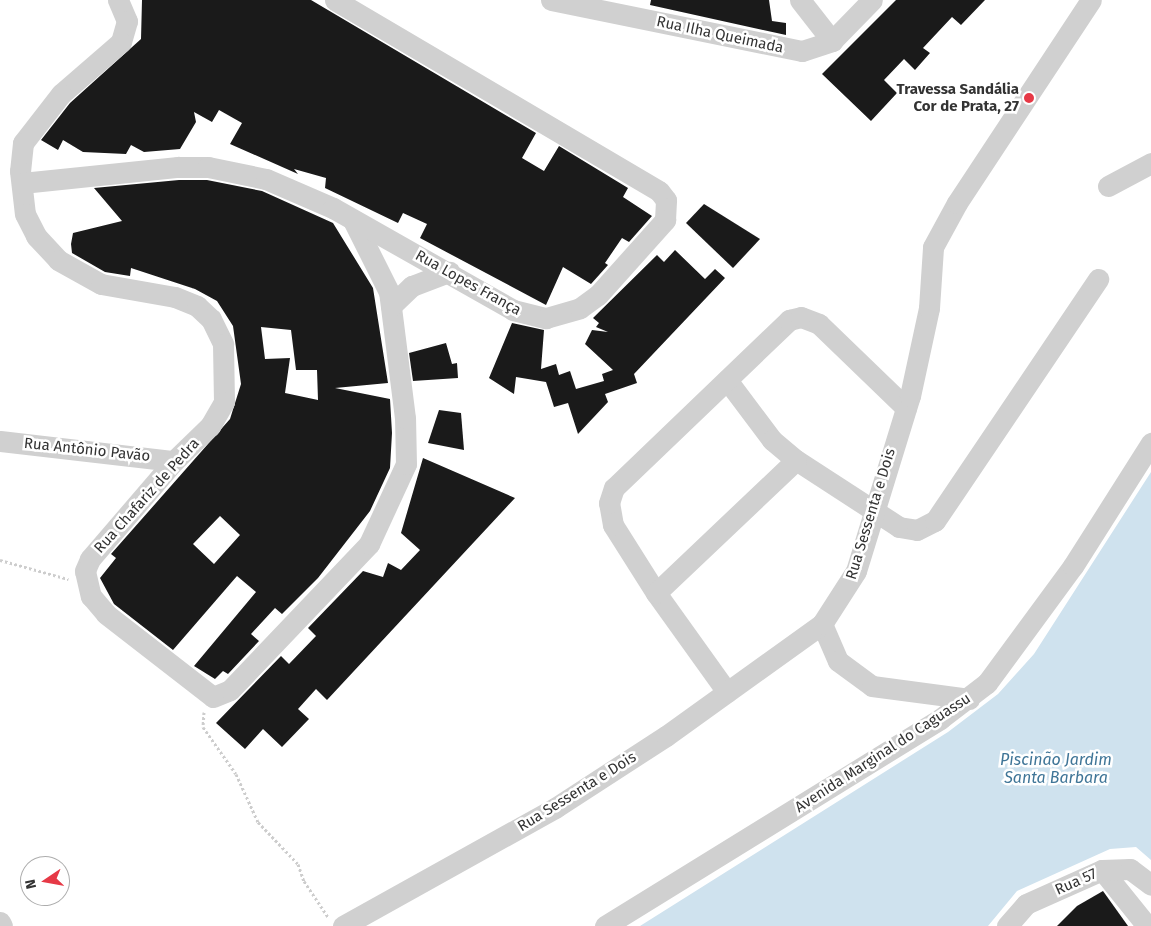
<!DOCTYPE html>
<meta charset="utf-8">
<style>
body{margin:0}
#map{position:relative;width:1151px;height:926px;overflow:hidden;background:#fff;font-family:"Fira Sans",sans-serif}
div>[style]{position:absolute}
[style*='--x']{left:calc(var(--x)*1px);top:calc(var(--y)*1px);width:calc(var(--w)*1px);rotate:calc(var(--a)*1deg)}
.water>*{inset:0;background:#cfe2ee}
.building>*{inset:0;background:#1a1a1a}
.path>*{height:3px;margin-top:-1.5px;transform-origin:0;background:repeating-linear-gradient(90deg,#cdcdcd 0 2.5px,transparent 0 5px)}
.minor>*{height:21px;margin:-10.5px;padding:0 10.5px;transform-origin:10.5px;border-radius:10.5px;background:#d0d0d0}
.dots>*{width:14px;height:14px;translate:-50% -50%;box-sizing:border-box;border:2px solid #fff;border-radius:50%}
span{translate:-50% -50%;white-space:nowrap;text-align:center;line-height:1.15;-webkit-text-stroke:5px #fff;paint-order:stroke}
.street-label{font-size:15px;color:#333}
.poi-label{font-size:15px;color:#333;font-weight:700}
.right{translate:-100% -50%;text-align:right}
.water-label{font-size:16px;color:#3f7597;font-style:italic}
.north{position:absolute;left:20px;top:856px;width:50px;height:50px;box-sizing:border-box;background:#fff;border:1px solid #adadad;border-radius:50%;rotate:258deg;font-size:14px;font-weight:700;line-height:20px;text-align:center;color:#333}
.north::after{content:'';display:block;margin:auto;width:18px;height:22px;background:#e63946;clip-path:polygon(50% 0,100% 100%,50% 72%,0 100%)}
</style>
<div id="map">
<div class="water">
<div style="clip-path:polygon(1151px 472px,1151px 860px,1136px 847px,1110px 849px,1017px 891px,988px 926px,640px 926px,948px 732px,998px 694px,1034px 654px)"></div>
</div>
<div class="building">
<div style="clip-path:polygon(142px 0,311px 0,536px 133px,522px 158px,544px 171px,559px 146px,628px 188px,623px 197px,652px 216px,629px 242px,622px 238px,605px 263px,608px 265px,591px 284px,563px 267px,546px 305px,420px 238px,427px 224px,403px 213px,398px 223px,325px 188px,326px 178px,294px 169px,298px 174px,230px 144px,242px 123px,219px 110px,212px 122px,194px 112px,196px 122px,180px 149px,144px 152px,131px 145px,126px 154px,83px 152px,63px 140px,58px 150px,41px 140px,70px 103px,141px 39px)"></div>
<div style="clip-path:polygon(651px 0,769px 0,772px 21px,786px 23px,786px 35px,650px 5px)"></div>
<div style="clip-path:polygon(896px 0,985px 0,961px 25px,952px 17px,923px 48px,930px 53px,915px 70px,904px 59px,884px 80px,897px 93px,871px 121px,822px 74px)"></div>
<div style="clip-path:polygon(evenodd,179px 180px,207px 180px,262px 191px,333px 223px,373px 288px,388px 383px,335px 388px,390px 399px,392px 433px,390px 468px,370px 511px,318px 578px,282px 614px,275px 608px,251px 634px,259px 641px,228px 674px,223px 671px,215px 679px,194px 666px,256px 592px,237px 576px,173px 650px,114px 604px,100px 578px,116px 558px,111px 554px,230px 419px,241px 384px,233px 326px,217px 301px,195px 289px,131px 268px,130px 276px,105px 272px,72px 253px,71px 244px,73px 233px,122px 221px,94px 188px,179px 180px,261px 327px,291px 330px,296px 370px,317px 370px,318px 400px,285px 393px,290px 358px,265px 359px,261px 327px,179px 180px,220px 516px,240px 535px,214px 564px,193px 544px,220px 516px)"></div>
<div style="clip-path:polygon(704px 204px,760px 239px,733px 268px,686px 223px)"></div>
<div style="clip-path:polygon(675px 250px,705px 279px,715px 269px,725px 278px,634px 374px,637px 383px,605px 394px,608px 402px,578px 434px,568px 403px,554px 407px,546px 382px,516px 377px,514px 394px,489px 378px,512px 323px,544px 330px,541px 369px,556px 364px,559px 375px,570px 371px,576px 389px,604px 381px,602px 374px,613px 370px,585px 344px,592px 330px,608px 332px,596px 327px,599px 323px,593px 318px,657px 255px,664px 262px)"></div>
<div style="clip-path:polygon(446px 343px,452px 364px,457px 363px,458px 378px,413px 381px,409px 353px)"></div>
<div style="clip-path:polygon(439px 410px,461px 413px,464px 450px,428px 443px)"></div>
<div style="clip-path:polygon(423px 458px,515px 498px,327px 700px,316px 689px,298px 709px,309px 719px,282px 747px,263px 729px,245px 749px,216px 723px,281px 656px,289px 664px,316px 636px,308px 628px,363px 571px,383px 577px,388px 563px,401px 570px,420px 550px,401px 533px)"></div>
<div style="clip-path:polygon(1103px 891px,1128px 926px,1057px 926px,1077px 906px)"></div>
</div>
<div class="path">
<div style="--x:0;--y:560;--w:71;--a:15.6"></div>
<div style="--x:204;--y:712;--w:15;--a:94"></div>
<div style="--x:203;--y:727;--w:57;--a:54.9"></div>
<div style="--x:236;--y:774;--w:53;--a:65.4"></div>
<div style="--x:258;--y:822;--w:58;--a:46.4"></div>
<div style="--x:298;--y:864;--w:18;--a:71"></div>
<div style="--x:304;--y:881;--w:43;--a:56.3"></div>
</div>
<div class="minor">
<div style="--x:118;--y:0;--w:23;--a:67"></div>
<div style="--x:127;--y:21;--w:22;--a:106"></div>
<div style="--x:121;--y:42;--w:79;--a:139.1"></div>
<div style="--x:61;--y:94;--w:62;--a:127.8"></div>
<div style="--x:23;--y:143;--w:28;--a:96"></div>
<div style="--x:20;--y:171;--w:43;--a:83.4"></div>
<div style="--x:25;--y:214;--w:25;--a:63"></div>
<div style="--x:36;--y:236;--w:33;--a:47"></div>
<div style="--x:58;--y:260;--w:49;--a:29.2"></div>
<div style="--x:101;--y:284;--w:75;--a:10"></div>
<div style="--x:175;--y:297;--w:24;--a:22"></div>
<div style="--x:197;--y:306;--w:19;--a:43"></div>
<div style="--x:211;--y:319;--w:28;--a:64"></div>
<div style="--x:223;--y:344;--w:58;--a:89"></div>
<div style="--x:224;--y:402;--w:28;--a:120"></div>
<div style="--x:210;--y:426;--w:50;--a:135.8"></div>
<div style="--x:174;--y:461;--w:129;--a:130.6"></div>
<div style="--x:90;--y:559;--w:13;--a:113"></div>
<div style="--x:85;--y:571;--w:26;--a:77"></div>
<div style="--x:91;--y:596;--w:23;--a:50"></div>
<div style="--x:106;--y:614;--w:135;--a:37.8"></div>
<div style="--x:213;--y:697;--w:18;--a:-22"></div>
<div style="--x:230;--y:690;--w:202;--a:-46.4"></div>
<div style="--x:369;--y:544;--w:88;--a:-65.2"></div>
<div style="--x:406;--y:464;--w:46;--a:-91.2"></div>
<div style="--x:405;--y:418;--w:127;--a:-97.2"></div>
<div style="--x:389;--y:292;--w:80;--a:-116.6"></div>
<div style="--x:551;--y:0;--w:256;--a:11.5"></div>
<div style="--x:802;--y:51;--w:32;--a:-18"></div>
<div style="--x:832;--y:41;--w:57;--a:-45.7"></div>
<div style="--x:800;--y:0;--w:52;--a:52"></div>
<div style="--x:22;--y:183;--w:157;--a:-5.9"></div>
<div style="--x:178;--y:167;--w:30;--a:0"></div>
<div style="--x:208;--y:167;--w:59;--a:11.7"></div>
<div style="--x:266;--y:179;--w:73;--a:23.4"></div>
<div style="--x:333;--y:208;--w:207;--a:29.5"></div>
<div style="--x:513;--y:310;--w:34;--a:14"></div>
<div style="--x:546;--y:318;--w:35;--a:-16"></div>
<div style="--x:580;--y:308;--w:22;--a:-36"></div>
<div style="--x:598;--y:295;--w:101;--a:-48.2"></div>
<div style="--x:665;--y:220;--w:20;--a:-87"></div>
<div style="--x:666;--y:200;--w:11;--a:-128"></div>
<div style="--x:659;--y:191;--w:376;--a:-149.5"></div>
<div style="--x:1108;--y:186;--w:49;--a:-28.1"></div>
<div style="--x:391;--y:306;--w:29;--a:-44"></div>
<div style="--x:412;--y:286;--w:40;--a:-21"></div>
<div style="--x:727;--y:380;--w:75;--a:53.1"></div>
<div style="--x:772;--y:440;--w:31;--a:40"></div>
<div style="--x:796;--y:460;--w:123;--a:33"></div>
<div style="--x:899;--y:527;--w:18;--a:9"></div>
<div style="--x:917;--y:530;--w:20;--a:-27"></div>
<div style="--x:935;--y:521;--w:292;--a:-56"></div>
<div style="--x:0;--y:441;--w:175;--a:6.6"></div>
<div style="--x:656;--y:593;--w:80;--a:-122.3"></div>
<div style="--x:613;--y:525;--w:22;--a:-100"></div>
<div style="--x:609;--y:503;--w:16;--a:-72"></div>
<div style="--x:614;--y:488;--w:243;--a:-43.8"></div>
<div style="--x:789;--y:320;--w:12;--a:-14"></div>
<div style="--x:801;--y:317;--w:19;--a:21"></div>
<div style="--x:819;--y:324;--w:121;--a:44"></div>
<div style="--x:822;--y:624;--w:40;--a:66.6"></div>
<div style="--x:838;--y:661;--w:42;--a:36.3"></div>
<div style="--x:872;--y:686;--w:98;--a:7.6"></div>
<div style="--x:727;--y:692;--w:122;--a:-125.6"></div>
<div style="--x:656;--y:593;--w:193;--a:-43.5"></div>
<div style="--x:1102;--y:870;--w:72;--a:51.2"></div>
<div style="--x:0;--y:922;--w:4;--a:63"></div>
<div style="--x:343;--y:926;--w:243;--a:-29.1"></div>
<div style="--x:555;--y:808;--w:132;--a:-33"></div>
<div style="--x:666;--y:736;--w:192;--a:-35.7"></div>
<div style="--x:822;--y:624;--w:63;--a:-57.3"></div>
<div style="--x:856;--y:571;--w:183;--a:-72.9"></div>
<div style="--x:910;--y:396;--w:90;--a:-77.8"></div>
<div style="--x:929;--y:308;--w:61;--a:-86.2"></div>
<div style="--x:933;--y:247;--w:50;--a:-61.4"></div>
<div style="--x:957;--y:203;--w:243;--a:-56.6"></div>
<div style="--x:605;--y:926;--w:394;--a:-31.7"></div>
<div style="--x:940;--y:719;--w:59;--a:-37.5"></div>
<div style="--x:987;--y:683;--w:145;--a:-53.7"></div>
<div style="--x:1073;--y:566;--w:146;--a:-57.6"></div>
<div style="--x:1007;--y:926;--w:29;--a:-49"></div>
<div style="--x:1026;--y:904;--w:83;--a:-24.1"></div>
<div style="--x:1102;--y:870;--w:28;--a:-2"></div>
<div style="--x:1130;--y:869;--w:26;--a:37"></div>
</div>
<div class="dots">
<div style="left:1029px;top:98px;background:#e63946"></div>
</div>
<div class="street-label">
<span style="left:720px;top:35px;rotate:12deg">Rua Ilha Queimada</span>
<span style="left:468px;top:283px;rotate:29deg">Rua Lopes França</span>
<span style="left:87px;top:450px;rotate:6deg">Rua Antônio Pavão</span>
<span style="left:147px;top:496px;rotate:-48deg">Rua Chafariz de Pedra</span>
<span style="left:871px;top:514px;rotate:-73deg">Rua Sessenta e Dois</span>
<span style="left:883px;top:753px;rotate:-33deg">Avenida Marginal do Caguassu</span>
<span style="left:577px;top:792px;rotate:-32deg">Rua Sessenta e Dois</span>
<span style="left:1076px;top:882px;rotate:-24deg">Rua 57</span>
</div>
<div class="poi-label">
<span class="right" style="left:1019px;top:98px">Travessa Sandália<br>Cor de Prata, 27</span>
</div>
<div class="water-label">
<span style="left:1056px;top:769px">Piscinão Jardim<br>Santa Barbara</span>
</div>
<div class="north">N</div>
</div>
